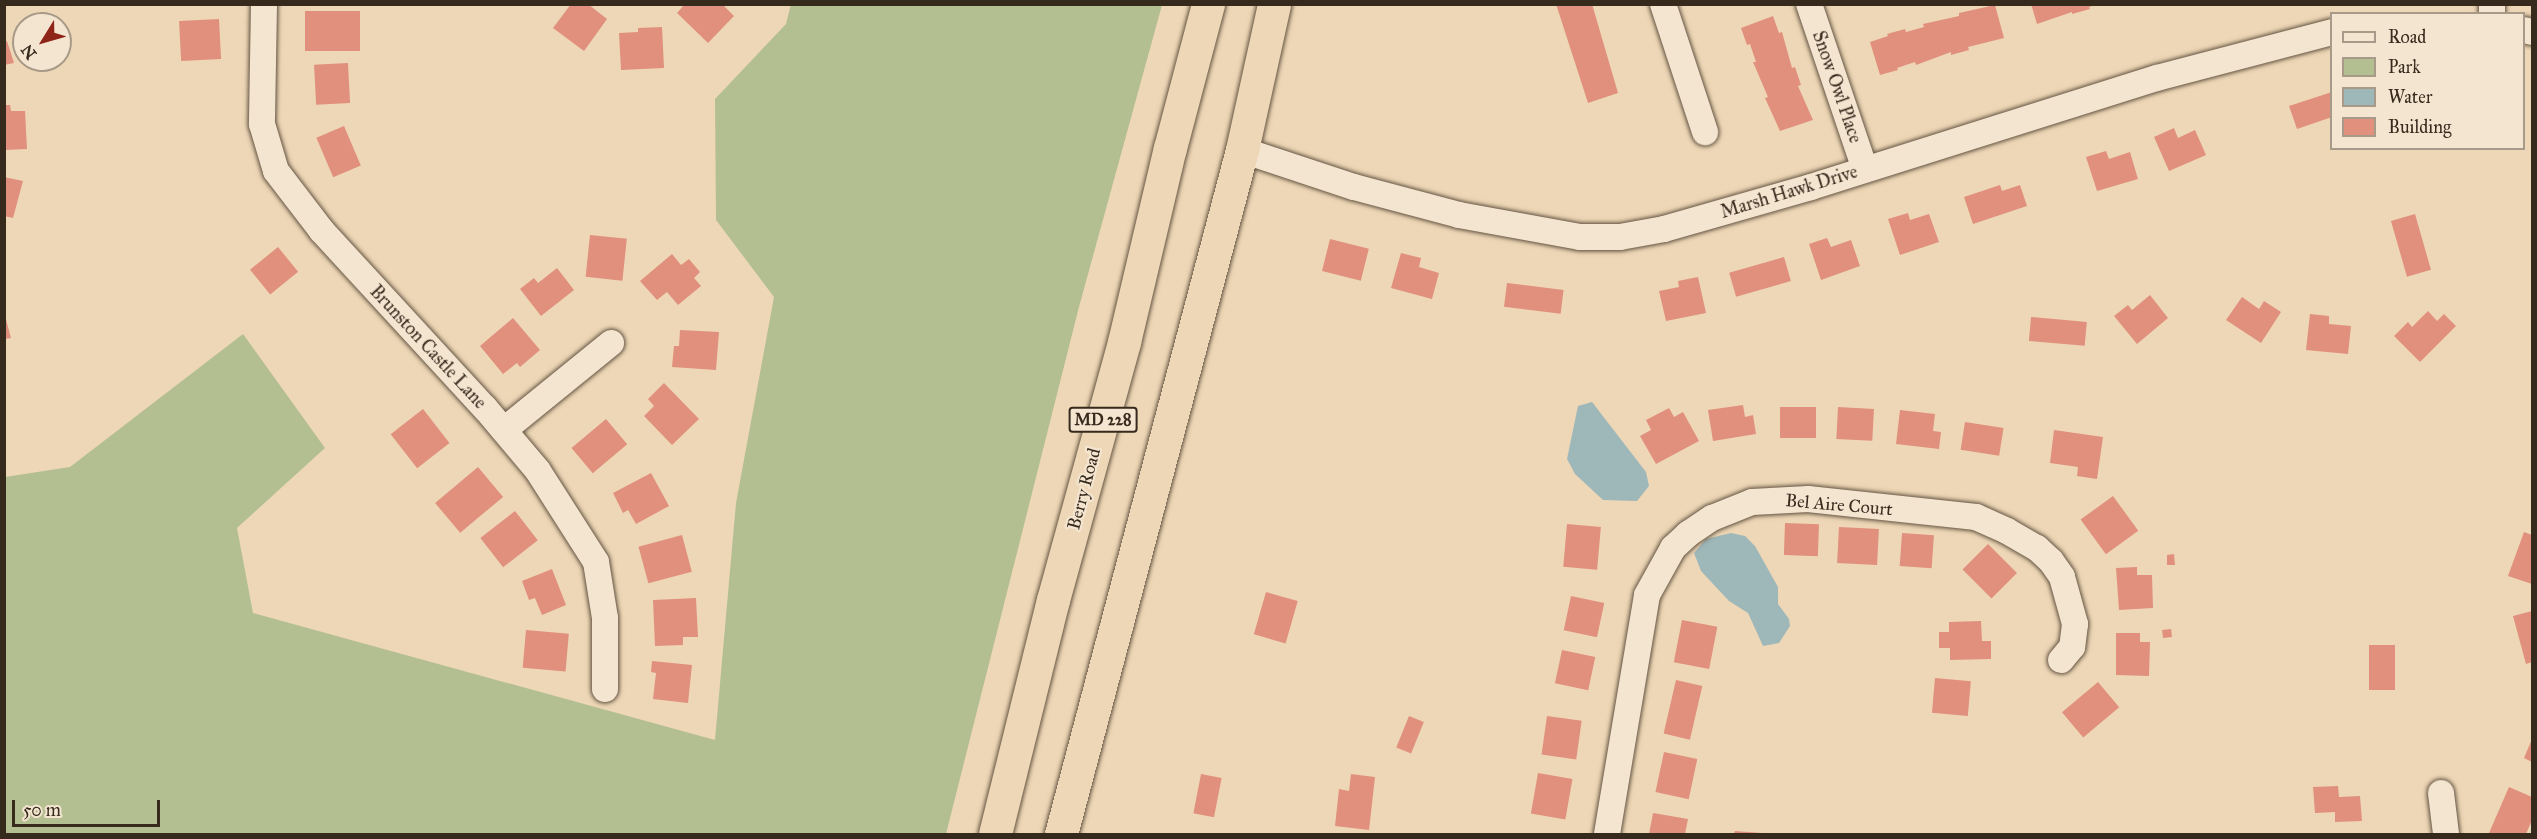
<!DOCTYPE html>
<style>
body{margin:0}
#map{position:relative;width:2537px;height:839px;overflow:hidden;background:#eed7b6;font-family:"IM FELL Great Primer",serif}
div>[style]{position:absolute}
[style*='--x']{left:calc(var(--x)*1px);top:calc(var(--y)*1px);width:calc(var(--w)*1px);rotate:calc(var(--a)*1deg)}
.green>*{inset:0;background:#b4bf91}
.water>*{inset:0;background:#9eb7b9}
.building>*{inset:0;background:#e0907d;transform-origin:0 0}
.roads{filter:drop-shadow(0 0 2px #645543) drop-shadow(0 0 2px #645543)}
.minor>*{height:26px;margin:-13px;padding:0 13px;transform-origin:13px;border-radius:13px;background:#f4e5d0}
.highway>*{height:33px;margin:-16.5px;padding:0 16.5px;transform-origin:16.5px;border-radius:16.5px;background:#eed7b6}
span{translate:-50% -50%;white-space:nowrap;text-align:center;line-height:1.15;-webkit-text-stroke:4.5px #f4e5d0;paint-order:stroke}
.shield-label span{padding:2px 4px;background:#f4e5d0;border:2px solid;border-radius:4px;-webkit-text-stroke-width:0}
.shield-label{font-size:16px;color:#362a1d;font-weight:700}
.street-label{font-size:18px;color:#362a1d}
.frame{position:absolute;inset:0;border:6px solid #362a1d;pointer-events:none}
.legend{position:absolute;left:2330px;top:12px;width:195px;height:138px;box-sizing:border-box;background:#f4e5d0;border:2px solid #a89a88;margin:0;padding:8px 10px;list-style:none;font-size:18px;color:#362a1d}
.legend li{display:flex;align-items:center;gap:12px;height:30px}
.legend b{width:30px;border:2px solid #a89a88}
.north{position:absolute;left:12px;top:12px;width:60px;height:60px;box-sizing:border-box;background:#f4e5d0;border:2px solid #a89a88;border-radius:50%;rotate:233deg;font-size:16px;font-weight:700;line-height:24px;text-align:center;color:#362a1d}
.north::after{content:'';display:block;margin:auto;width:21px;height:27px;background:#8f2418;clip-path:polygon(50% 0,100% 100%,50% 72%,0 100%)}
.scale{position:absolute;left:12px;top:800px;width:148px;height:27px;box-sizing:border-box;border:3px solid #362a1d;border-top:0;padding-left:8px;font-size:18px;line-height:21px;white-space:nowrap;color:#362a1d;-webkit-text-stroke:4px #f4e5d0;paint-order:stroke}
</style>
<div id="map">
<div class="green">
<div style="clip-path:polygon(791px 4px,1162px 5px,1079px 307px,946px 834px,5px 834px,5px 477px,70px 467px,243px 334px,325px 448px,237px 528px,253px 613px,715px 740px,736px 503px,774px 297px,716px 220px,715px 99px,786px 24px)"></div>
</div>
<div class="water">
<div style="clip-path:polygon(1592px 402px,1646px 472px,1649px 486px,1637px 501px,1603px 500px,1575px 474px,1567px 459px,1578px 406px)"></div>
<div style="clip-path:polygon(1731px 533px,1745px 536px,1755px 546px,1778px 587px,1778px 604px,1789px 619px,1790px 626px,1779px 643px,1763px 646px,1748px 613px,1729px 601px,1701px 571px,1694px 553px,1706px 539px)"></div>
</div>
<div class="building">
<div style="clip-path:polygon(571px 4px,588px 4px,607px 19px,584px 51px,553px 28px)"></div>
<div style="clip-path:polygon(685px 4px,722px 4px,734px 16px,708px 43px,677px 13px)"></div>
<div style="clip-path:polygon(1556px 4px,1592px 4px,1618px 93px,1588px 103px)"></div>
<div style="clip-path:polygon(2031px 4px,2095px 4px,2095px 5px,2089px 7px,2090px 9px,2072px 14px,2072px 12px,2037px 24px)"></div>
<div style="clip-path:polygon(1995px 5px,2004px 38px,1968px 47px,1969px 50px,1951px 55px,1951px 52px,1916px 65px,1915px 62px,1897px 68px,1898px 70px,1880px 75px,1870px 42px,1888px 36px,1887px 34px,1905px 29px,1906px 32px,1924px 27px,1923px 24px,1959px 16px,1959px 13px)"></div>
<div style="left:305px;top:11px;width:55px;height:40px"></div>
<div style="clip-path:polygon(1773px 16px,1779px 33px,1782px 32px,1792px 68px,1795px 67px,1801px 85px,1798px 86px,1813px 120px,1780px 131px,1765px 98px,1768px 97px,1753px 62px,1756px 62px,1750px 44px,1747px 45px,1741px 28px)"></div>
<div style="left:219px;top:19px;width:40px;height:40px;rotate:87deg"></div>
<div style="clip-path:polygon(662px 27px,664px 68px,621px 70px,619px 33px,638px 32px,638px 28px)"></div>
<div style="clip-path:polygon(7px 41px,14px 63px,4px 65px,4px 42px)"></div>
<div style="left:348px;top:63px;width:40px;height:34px;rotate:87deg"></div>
<div style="clip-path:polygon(2332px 92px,2332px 117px,2297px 129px,2289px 106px)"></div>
<div style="clip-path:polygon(4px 105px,10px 105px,11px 111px,25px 111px,27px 149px,4px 150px)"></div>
<div style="left:344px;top:126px;width:43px;height:30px;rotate:67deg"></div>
<div style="clip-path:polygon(2174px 128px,2178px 138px,2195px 130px,2206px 155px,2169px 171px,2154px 137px)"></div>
<div style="clip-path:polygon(2106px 151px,2109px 159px,2130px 152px,2138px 179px,2097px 191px,2086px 157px)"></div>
<div style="clip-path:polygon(4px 177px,23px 181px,13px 218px,4px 216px)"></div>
<div style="clip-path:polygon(2000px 185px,2002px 191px,2020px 185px,2027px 206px,1973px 224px,1964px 197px)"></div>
<div style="clip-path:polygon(1908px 213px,1910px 220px,1929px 214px,1939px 242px,1900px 255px,1888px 219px)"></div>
<div style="left:2415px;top:214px;width:58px;height:25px;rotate:74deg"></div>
<div style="left:590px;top:235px;width:37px;height:42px;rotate:6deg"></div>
<div style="clip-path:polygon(1827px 238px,1831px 247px,1851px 240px,1860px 266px,1821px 280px,1809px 244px)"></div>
<div style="left:1330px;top:239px;width:40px;height:33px;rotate:14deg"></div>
<div style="left:278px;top:247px;width:32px;height:36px;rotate:51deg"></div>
<div style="clip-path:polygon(1401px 253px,1421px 258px,1419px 267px,1439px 273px,1432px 299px,1391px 288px)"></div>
<div style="clip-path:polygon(672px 254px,681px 265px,689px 259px,700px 272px,694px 278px,701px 286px,678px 305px,667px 292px,657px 300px,640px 281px)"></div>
<div style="left:1784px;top:257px;width:25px;height:57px;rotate:74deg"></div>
<div style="clip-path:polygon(557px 268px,574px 290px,541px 316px,520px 289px,534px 278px,538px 283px)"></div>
<div style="clip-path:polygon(1698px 277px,1706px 313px,1666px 321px,1659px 291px,1679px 287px,1678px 281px)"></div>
<div style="left:1507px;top:283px;width:57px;height:24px;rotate:7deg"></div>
<div style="clip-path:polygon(2150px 295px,2168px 318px,2137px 344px,2114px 316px,2128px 305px,2132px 310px)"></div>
<div style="clip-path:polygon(2242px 297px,2259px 309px,2264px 301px,2281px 312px,2261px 343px,2226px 320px)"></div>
<div style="clip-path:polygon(2428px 311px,2437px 321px,2444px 314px,2456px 326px,2420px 362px,2394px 336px,2408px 322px,2412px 327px)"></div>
<div style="clip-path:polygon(4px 312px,11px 338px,4px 339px)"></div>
<div style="clip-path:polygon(2310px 314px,2329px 316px,2329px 324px,2351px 326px,2348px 354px,2306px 350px)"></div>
<div style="left:2031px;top:317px;width:56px;height:24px;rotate:5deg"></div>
<div style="clip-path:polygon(513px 318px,540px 350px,520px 367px,517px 363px,503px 374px,480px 346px)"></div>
<div style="clip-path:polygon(680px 330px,719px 332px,716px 370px,672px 367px,674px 346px,679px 346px)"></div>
<div style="clip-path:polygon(664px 383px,699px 419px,672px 445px,644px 416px,654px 406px,648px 399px)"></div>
<div style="clip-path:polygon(1743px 405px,1745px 417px,1753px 415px,1756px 434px,1713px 441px,1708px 410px)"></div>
<div style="left:1780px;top:407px;width:36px;height:31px"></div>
<div style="left:1838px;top:407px;width:36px;height:32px;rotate:3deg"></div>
<div style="clip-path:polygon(1669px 408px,1674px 417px,1683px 412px,1699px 441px,1656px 464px,1640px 436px,1651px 430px,1646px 420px)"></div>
<div style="left:423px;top:409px;width:43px;height:41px;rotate:52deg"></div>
<div style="clip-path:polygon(1900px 410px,1935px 414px,1933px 431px,1941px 432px,1939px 449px,1896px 444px)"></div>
<div style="left:606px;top:419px;width:33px;height:45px;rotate:50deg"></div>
<div style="left:1965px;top:422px;width:39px;height:28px;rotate:9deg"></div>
<div style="clip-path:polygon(2054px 430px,2103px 437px,2097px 479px,2077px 476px,2078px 467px,2050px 463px)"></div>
<div style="left:478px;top:467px;width:39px;height:56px;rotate:50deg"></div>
<div style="clip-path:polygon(651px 473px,669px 506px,636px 524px,628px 510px,623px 513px,613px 493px)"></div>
<div style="left:2113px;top:496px;width:43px;height:40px;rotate:54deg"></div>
<div style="left:515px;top:511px;width:37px;height:44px;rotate:52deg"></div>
<div style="left:1785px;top:523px;width:34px;height:32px;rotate:2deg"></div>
<div style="left:1567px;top:524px;width:34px;height:43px;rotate:5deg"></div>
<div style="left:1839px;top:527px;width:40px;height:36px;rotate:3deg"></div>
<div style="clip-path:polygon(2524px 532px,2532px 535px,2532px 584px,2508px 576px)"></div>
<div style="left:1902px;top:533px;width:32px;height:33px;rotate:4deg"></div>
<div style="left:682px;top:535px;width:38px;height:45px;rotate:75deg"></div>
<div style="left:1988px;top:544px;width:41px;height:36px;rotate:45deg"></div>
<div style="clip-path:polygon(2174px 554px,2175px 565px,2167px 565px,2167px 555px)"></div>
<div style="clip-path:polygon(2137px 567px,2137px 575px,2152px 575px,2153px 608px,2119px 610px,2116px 568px)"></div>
<div style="clip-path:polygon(552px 569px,566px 605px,542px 615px,535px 598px,529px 600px,522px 581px)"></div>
<div style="left:1266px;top:592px;width:33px;height:44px;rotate:16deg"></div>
<div style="left:1571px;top:596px;width:34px;height:35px;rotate:12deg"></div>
<div style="clip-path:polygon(696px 598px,698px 637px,683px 637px,683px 645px,655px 646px,653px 600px)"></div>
<div style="clip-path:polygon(2532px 611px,2532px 662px,2526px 664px,2513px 616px)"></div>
<div style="left:1682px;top:620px;width:36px;height:43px;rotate:11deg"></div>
<div style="clip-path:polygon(1981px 621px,1982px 641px,1991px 641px,1991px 659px,1950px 660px,1950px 648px,1939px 648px,1939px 632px,1949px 632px,1949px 622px)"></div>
<div style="left:2171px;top:629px;width:8px;height:9px;rotate:83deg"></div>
<div style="left:526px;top:630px;width:43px;height:38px;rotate:5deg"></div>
<div style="clip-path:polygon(2116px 633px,2140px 633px,2140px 642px,2150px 642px,2149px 676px,2116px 675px)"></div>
<div style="left:2369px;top:645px;width:26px;height:45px"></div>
<div style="left:1562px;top:650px;width:34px;height:34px;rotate:12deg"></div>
<div style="clip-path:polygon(652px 661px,692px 665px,688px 703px,653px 699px,656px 673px,651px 672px)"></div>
<div style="left:1935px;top:678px;width:36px;height:35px;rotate:5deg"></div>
<div style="left:1676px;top:680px;width:27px;height:55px;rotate:13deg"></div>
<div style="left:2098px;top:682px;width:33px;height:47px;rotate:50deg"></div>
<div style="left:1409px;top:716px;width:16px;height:34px;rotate:22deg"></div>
<div style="left:1547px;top:716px;width:35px;height:39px;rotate:8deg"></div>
<div style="clip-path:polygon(2532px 739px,2532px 762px,2524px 758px)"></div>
<div style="left:1664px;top:752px;width:34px;height:41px;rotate:12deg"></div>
<div style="left:1538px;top:773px;width:35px;height:41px;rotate:10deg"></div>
<div style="left:1201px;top:774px;width:21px;height:40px;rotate:11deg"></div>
<div style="clip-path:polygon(1351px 774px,1375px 777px,1369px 830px,1335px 826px,1339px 789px,1349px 791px)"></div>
<div style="clip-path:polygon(2338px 786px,2339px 797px,2360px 796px,2362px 821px,2335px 822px,2335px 812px,2315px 813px,2313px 787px)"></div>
<div style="clip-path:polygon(2509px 787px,2532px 797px,2532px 820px,2526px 834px,2489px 833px)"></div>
<div style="clip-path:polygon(1653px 813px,1688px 819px,1685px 834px,1649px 834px)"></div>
<div style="clip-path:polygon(1735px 831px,1762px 833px,1762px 834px,1734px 834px)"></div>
</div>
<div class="roads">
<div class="minor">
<div style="--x:264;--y:4;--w:120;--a:91"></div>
<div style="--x:262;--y:124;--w:49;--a:73.4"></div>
<div style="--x:276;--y:171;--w:76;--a:52.5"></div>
<div style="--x:322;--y:231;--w:241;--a:47.4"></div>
<div style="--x:485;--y:408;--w:82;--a:49.9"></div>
<div style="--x:538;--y:471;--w:108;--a:57.5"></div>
<div style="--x:596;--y:562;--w:57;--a:80.9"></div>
<div style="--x:605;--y:618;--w:71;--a:90"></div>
<div style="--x:1663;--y:4;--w:135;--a:71.8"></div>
<div style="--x:1809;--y:4;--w:174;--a:71.3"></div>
<div style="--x:2492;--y:4;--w:10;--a:90"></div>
<div style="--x:2524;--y:30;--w:8;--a:14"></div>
<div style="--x:1242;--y:150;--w:118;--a:18.3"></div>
<div style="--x:1354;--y:187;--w:109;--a:14.9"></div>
<div style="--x:1459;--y:215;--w:123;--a:10.3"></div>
<div style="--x:1580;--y:237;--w:40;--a:0"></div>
<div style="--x:1620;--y:237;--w:45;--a:-10.3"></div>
<div style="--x:1664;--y:229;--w:153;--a:-15.9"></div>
<div style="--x:1811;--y:187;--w:363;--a:-17.5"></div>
<div style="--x:2157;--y:78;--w:181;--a:-14.7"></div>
<div style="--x:504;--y:430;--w:138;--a:-39.1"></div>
<div style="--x:2441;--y:793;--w:41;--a:83"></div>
<div style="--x:1607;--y:834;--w:242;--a:-80.5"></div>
<div style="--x:1647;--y:595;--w:54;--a:-61"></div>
<div style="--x:1673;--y:548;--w:21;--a:-43"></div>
<div style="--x:1688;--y:534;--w:29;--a:-34"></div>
<div style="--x:1712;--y:518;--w:43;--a:-21.8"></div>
<div style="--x:1752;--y:502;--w:56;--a:-3.1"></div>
<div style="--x:1808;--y:499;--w:169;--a:6.1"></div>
<div style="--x:1976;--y:517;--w:34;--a:24"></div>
<div style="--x:2007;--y:531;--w:34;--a:30"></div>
<div style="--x:2037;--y:548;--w:19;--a:43"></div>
<div style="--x:2051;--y:561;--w:19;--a:55"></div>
<div style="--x:2062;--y:577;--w:49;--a:74.5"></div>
<div style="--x:2075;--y:624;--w:23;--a:97"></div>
<div style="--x:2072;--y:647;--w:17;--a:130"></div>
</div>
<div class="highway">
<div style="--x:995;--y:834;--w:241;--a:-76.1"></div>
<div style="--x:1053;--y:600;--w:268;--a:-74.6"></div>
<div style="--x:1124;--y:342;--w:199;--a:-76.7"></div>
<div style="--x:1170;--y:148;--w:149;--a:-75.2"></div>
<div style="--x:1061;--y:834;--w:708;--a:-75.18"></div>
<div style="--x:1242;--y:150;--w:149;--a:-77.6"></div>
</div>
</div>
<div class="shield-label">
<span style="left:1103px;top:420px">MD 228</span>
</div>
<div class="street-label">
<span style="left:1837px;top:87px;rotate:71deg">Snow Owl Place</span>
<span style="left:1789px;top:192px;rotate:-17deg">Marsh Hawk Drive</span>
<span style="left:428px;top:347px;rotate:47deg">Brunston Castle Lane</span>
<span style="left:1084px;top:489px;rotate:-75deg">Berry Road</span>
<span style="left:1839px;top:505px;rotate:5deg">Bel Aire Court</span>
</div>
<div class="frame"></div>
<ul class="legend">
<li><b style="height:8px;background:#f4e5d0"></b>Road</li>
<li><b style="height:16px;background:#b4bf91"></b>Park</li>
<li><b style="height:16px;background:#9eb7b9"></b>Water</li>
<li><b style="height:16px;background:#e0907d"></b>Building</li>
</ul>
<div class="north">N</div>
<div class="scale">50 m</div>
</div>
